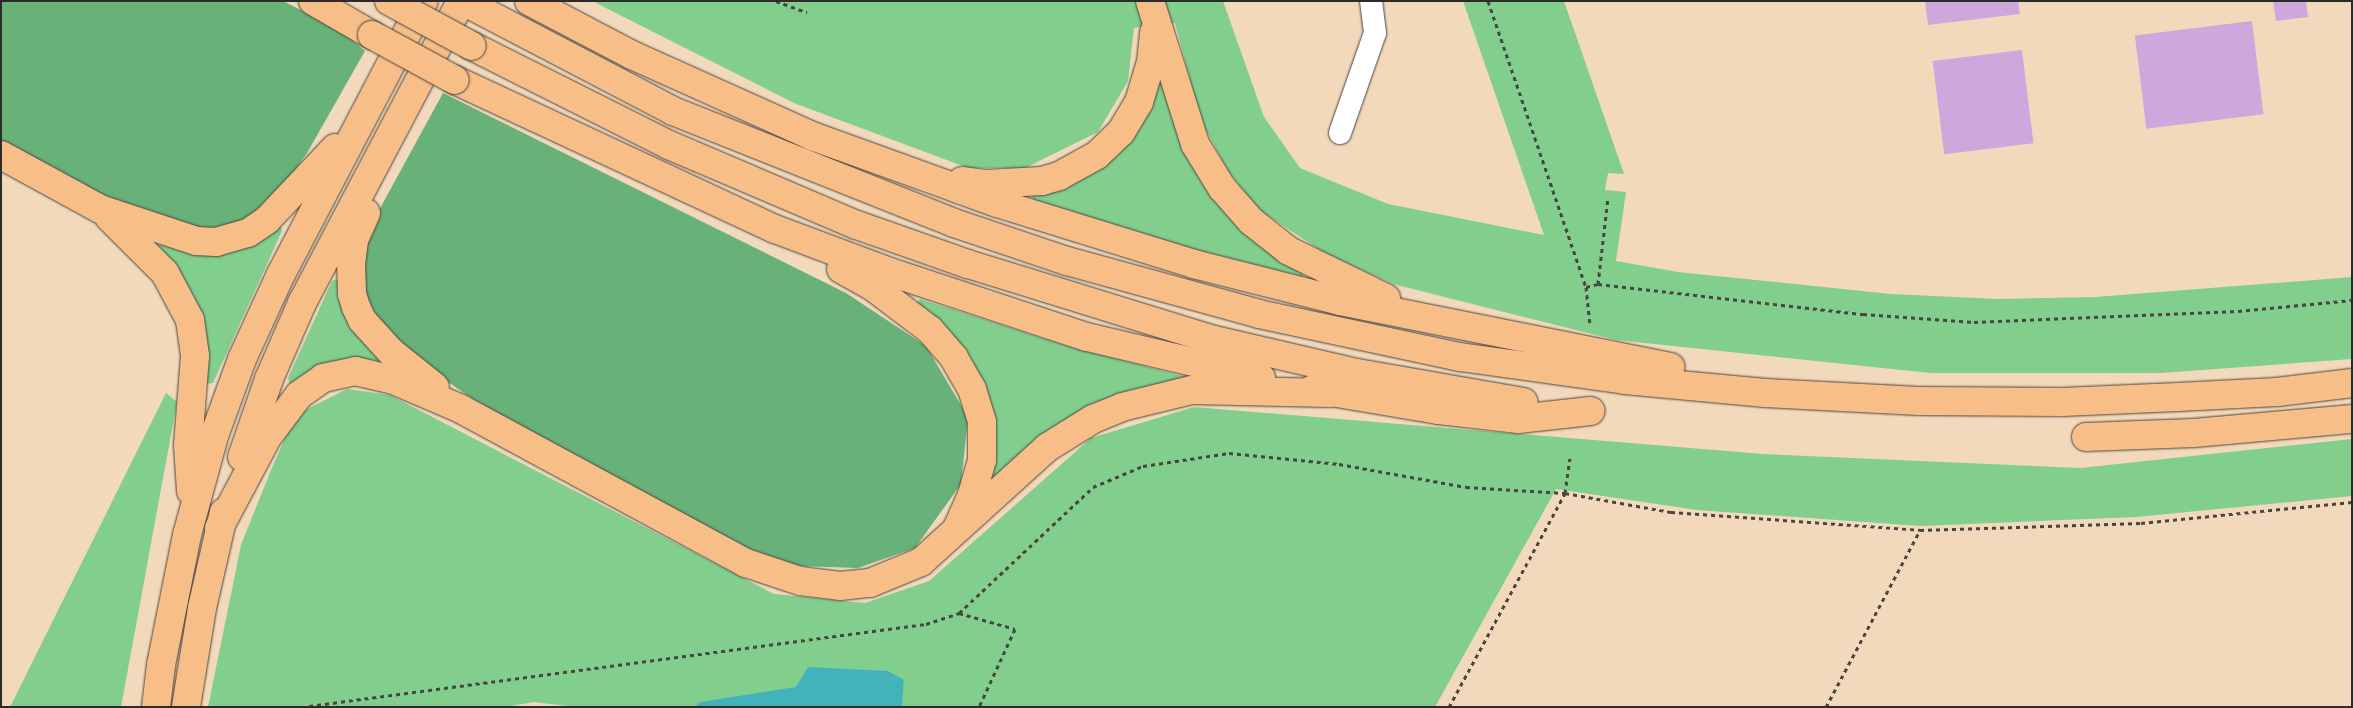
<!DOCTYPE html>
<style>
body{margin:0}
#map{position:relative;width:2353px;height:708px;overflow:hidden;background:#f3d9bb;font-family:"Playpen Sans",sans-serif}
div>[style]{position:absolute}
[style*='--x']{left:calc(var(--x)*1px);top:calc(var(--y)*1px);width:calc(var(--w)*1px);rotate:calc(var(--a)*1deg)}
.green>*{inset:0;background:#81ce8d}
.forest>*{inset:0;background:#68b178}
.water>*{inset:0;background:#43b3bb}
.building>*{inset:0;background:#cca8dc;transform-origin:0 0}
.path>*{height:3px;margin-top:-1.5px;transform-origin:0;background:repeating-linear-gradient(90deg,#494541 0 4px,transparent 0 8px)}
.roads{filter:drop-shadow(0 0 1px #494541) drop-shadow(0 0 1px #494541)}
.minor>*{height:22px;margin:-11px;padding:0 11px;transform-origin:11px;border-radius:11px;background:#fff}
.highway>*{height:28px;margin:-14px;padding:0 14px;transform-origin:14px;border-radius:14px;background:#f7be88}
.bridges{filter:drop-shadow(0 0 1px #494541) drop-shadow(0 0 1px #494541)}
.highway-bridge>*{height:28px;margin:-14px;padding:0 14px;transform-origin:14px;border-radius:14px;background:#f7be88}
span{translate:-50% -50%;white-space:nowrap;text-align:center;line-height:1.15;-webkit-text-stroke:4px #f7f3e8;paint-order:stroke}
.frame{position:absolute;inset:0;border:2px solid #2b2b2b;pointer-events:none}
</style>
<div id="map">
<div class="green">
<div style="clip-path:polygon(592px 1px,1223px 1px,1264px 117px,1300px 168px,1388px 204px,1544px 235px,1463px 1px,1564px 1px,1624px 174px,1608px 173px,1605px 190px,1626px 192px,1616px 261px,1678px 272px,1891px 294px,1998px 299px,2095px 297px,2352px 277px,2352px 359px,2161px 373px,1930px 373px,1616px 340px,1393px 284px,1323px 252px,1258px 209px,1228px 171px,1201px 121px,1175px 23px,1134px 28px,1128px 81px,1098px 132px,1025px 168px,968px 168px,794px 103px)"></div>
<div style="clip-path:polygon(1155px 83px,1163px 83px,1181px 130px,1303px 270px,1303px 277px,1181px 246px,1034px 200px,1031px 195px,1042px 189px)"></div>
<div style="clip-path:polygon(280px 222px,282px 231px,213px 383px,205px 384px,157px 246px)"></div>
<div style="clip-path:polygon(336px 279px,387px 358px,384px 365px,290px 385px,288px 378px,332px 281px)"></div>
<div style="clip-path:polygon(920px 299px,1064px 345px,1190px 378px,1148px 391px,990px 491px,990px 458px,916px 304px)"></div>
<div style="clip-path:polygon(347px 389px,390px 395px,774px 594px,865px 603px,929px 581px,1091px 438px,1194px 407px,1763px 454px,2080px 468px,2352px 439px,2352px 496px,2136px 517px,1921px 526px,1697px 510px,1556px 489px,1435px 707px,901px 707px,904px 680px,796px 687px,759px 695px,700px 702px,694px 707px,575px 707px,534px 702px,505px 707px,208px 707px,241px 545px,271px 470px,295px 415px)"></div>
<div style="clip-path:polygon(166px 393px,177px 402px,121px 707px,10px 707px)"></div>
</div>
<div class="forest">
<div style="clip-path:polygon(1px 1px,283px 1px,340px 30px,365px 51px,307px 153px,276px 197px,255px 217px,200px 233px,125px 210px,1px 142px)"></div>
<div style="clip-path:polygon(443px 93px,846px 293px,926px 346px,968px 417px,961px 484px,915px 548px,858px 568px,798px 566px,733px 543px,474px 400px,405px 352px,375px 321px,363px 283px,360px 245px)"></div>
</div>
<div class="water">
<div style="clip-path:polygon(808px 667px,888px 671px,904px 680px,902px 706px,694px 707px,700px 702px,796px 687px)"></div>
</div>
<div class="building">
<div style="clip-path:polygon(1925px 1px,2018px 1px,2020px 14px,1928px 25px)"></div>
<div style="clip-path:polygon(2273px 1px,2306px 1px,2308px 17px,2276px 21px)"></div>
<div style="left:2252px;top:21px;width:94px;height:118px;rotate:83deg"></div>
<div style="left:2022px;top:50px;width:94px;height:90px;rotate:83deg"></div>
</div>
<div class="path">
<div style="--x:776;--y:1;--w:33;--a:20"></div>
<div style="--x:1488;--y:1;--w:302;--a:71.1"></div>
<div style="--x:1586;--y:287;--w:36;--a:84"></div>
<div style="--x:1598;--y:284;--w:87;--a:-83.4"></div>
<div style="--x:1586;--y:287;--w:12;--a:-14"></div>
<div style="--x:1598;--y:284;--w:267;--a:6.5"></div>
<div style="--x:1863;--y:314;--w:111;--a:4.1"></div>
<div style="--x:1974;--y:322;--w:264;--a:-2.4"></div>
<div style="--x:2238;--y:311;--w:115;--a:-5.5"></div>
<div style="--x:959;--y:613;--w:58;--a:15.9"></div>
<div style="--x:1015;--y:629;--w:86;--a:114.8"></div>
<div style="--x:309;--y:706;--w:622;--a:-7.57"></div>
<div style="--x:926;--y:624;--w:35;--a:-18"></div>
<div style="--x:959;--y:613;--w:184;--a:-43.2"></div>
<div style="--x:1093;--y:487;--w:54;--a:-22.8"></div>
<div style="--x:1143;--y:466;--w:87;--a:-8.6"></div>
<div style="--x:1229;--y:453;--w:111;--a:5.7"></div>
<div style="--x:1339;--y:464;--w:129;--a:10.3"></div>
<div style="--x:1466;--y:487;--w:99;--a:3.5"></div>
<div style="--x:1565;--y:493;--w:108;--a:10.2"></div>
<div style="--x:1671;--y:512;--w:250;--a:4.1"></div>
<div style="--x:1920;--y:530;--w:221;--a:-1.8"></div>
<div style="--x:2141;--y:523;--w:212;--a:-5.7"></div>
<div style="--x:1449;--y:707;--w:243;--a:-61.5"></div>
<div style="--x:1565;--y:493;--w:35;--a:-82"></div>
<div style="--x:1826;--y:707;--w:200;--a:-62"></div>
</div>
<div class="roads">
<div class="minor">
<div style="--x:1340;--y:133;--w:106;--a:-70.7"></div>
<div style="--x:1375;--y:33;--w:32;--a:-97"></div>
</div>
<div class="highway">
<div style="--x:313;--y:1;--w:68;--a:30"></div>
<div style="--x:463;--y:1;--w:237;--a:27.6"></div>
<div style="--x:673;--y:111;--w:302;--a:21.7"></div>
<div style="--x:954;--y:223;--w:119;--a:18.6"></div>
<div style="--x:1067;--y:261;--w:199;--a:15.4"></div>
<div style="--x:1259;--y:314;--w:206;--a:12.1"></div>
<div style="--x:1460;--y:357;--w:167;--a:7.9"></div>
<div style="--x:1625;--y:380;--w:141;--a:5.3"></div>
<div style="--x:1765;--y:393;--w:154;--a:3"></div>
<div style="--x:1919;--y:401;--w:143;--a:0.4"></div>
<div style="--x:2062;--y:402;--w:116;--a:-2.5"></div>
<div style="--x:2178;--y:397;--w:99;--a:-2.9"></div>
<div style="--x:2277;--y:392;--w:76;--a:-6.8"></div>
<div style="--x:529;--y:1;--w:116;--a:27.7"></div>
<div style="--x:632;--y:55;--w:197;--a:24.2"></div>
<div style="--x:812;--y:136;--w:197;--a:19.9"></div>
<div style="--x:997;--y:203;--w:206;--a:17.2"></div>
<div style="--x:1194;--y:264;--w:151;--a:14.2"></div>
<div style="--x:1340;--y:301;--w:337;--a:11.3"></div>
<div style="--x:1150;--y:1;--w:150;--a:72.5"></div>
<div style="--x:1195;--y:144;--w:52;--a:58.5"></div>
<div style="--x:1222;--y:188;--w:44;--a:48.7"></div>
<div style="--x:1251;--y:221;--w:48;--a:38.3"></div>
<div style="--x:1289;--y:251;--w:108;--a:25.9"></div>
<div style="--x:472;--y:46;--w:220;--a:26.7"></div>
<div style="--x:669;--y:145;--w:204;--a:23.1"></div>
<div style="--x:857;--y:225;--w:118;--a:19.4"></div>
<div style="--x:968;--y:264;--w:257;--a:17.2"></div>
<div style="--x:1214;--y:340;--w:147;--a:13"></div>
<div style="--x:1357;--y:373;--w:169;--a:9.9"></div>
<div style="--x:455;--y:80;--w:353;--a:25"></div>
<div style="--x:775;--y:229;--w:123;--a:20.5"></div>
<div style="--x:890;--y:272;--w:207;--a:18.3"></div>
<div style="--x:1087;--y:337;--w:179;--a:13.3"></div>
<div style="--x:1;--y:155;--w:113;--a:28.6"></div>
<div style="--x:100;--y:209;--w:101;--a:18.4"></div>
<div style="--x:196;--y:241;--w:20;--a:3"></div>
<div style="--x:216;--y:242;--w:33;--a:-16"></div>
<div style="--x:248;--y:233;--w:23;--a:-34"></div>
<div style="--x:267;--y:220;--w:99;--a:-46.6"></div>
<div style="--x:962;--y:181;--w:23;--a:7"></div>
<div style="--x:985;--y:184;--w:57;--a:-3"></div>
<div style="--x:1042;--y:181;--w:18;--a:-16"></div>
<div style="--x:1059;--y:176;--w:43;--a:-28.9"></div>
<div style="--x:1097;--y:155;--w:33;--a:-44"></div>
<div style="--x:1121;--y:132;--w:35;--a:-59"></div>
<div style="--x:1139;--y:102;--w:42;--a:-73.3"></div>
<div style="--x:1151;--y:62;--w:30;--a:-84"></div>
<div style="--x:366;--y:213;--w:30;--a:114"></div>
<div style="--x:354;--y:240;--w:23;--a:97"></div>
<div style="--x:351;--y:263;--w:31;--a:88"></div>
<div style="--x:352;--y:294;--w:14;--a:73"></div>
<div style="--x:356;--y:307;--w:14;--a:65"></div>
<div style="--x:362;--y:320;--w:43;--a:47.8"></div>
<div style="--x:391;--y:352;--w:56;--a:38.5"></div>
<div style="--x:109;--y:217;--w:79;--a:45"></div>
<div style="--x:165;--y:273;--w:53;--a:62"></div>
<div style="--x:190;--y:320;--w:36;--a:82"></div>
<div style="--x:195;--y:356;--w:89;--a:94.5"></div>
<div style="--x:188;--y:445;--w:46;--a:86.3"></div>
<div style="--x:841;--y:269;--w:35;--a:29"></div>
<div style="--x:872;--y:286;--w:73;--a:37.2"></div>
<div style="--x:930;--y:330;--w:37;--a:49"></div>
<div style="--x:954;--y:358;--w:36;--a:60"></div>
<div style="--x:972;--y:389;--w:34;--a:73"></div>
<div style="--x:982;--y:422;--w:38;--a:90"></div>
<div style="--x:982;--y:460;--w:36;--a:106"></div>
<div style="--x:972;--y:495;--w:34;--a:114"></div>
<div style="--x:1313;--y:389;--w:127;--a:9.5"></div>
<div style="--x:1438;--y:410;--w:81;--a:6.4"></div>
<div style="--x:1518;--y:419;--w:73;--a:-6.3"></div>
<div style="--x:2086;--y:437;--w:108;--a:-2.1"></div>
<div style="--x:2194;--y:433;--w:159;--a:-5.1"></div>
<div style="--x:242;--y:457;--w:83;--a:-70.9"></div>
<div style="--x:269;--y:379;--w:83;--a:-66.5"></div>
<div style="--x:302;--y:303;--w:341;--a:-62.2"></div>
<div style="--x:219;--y:528;--w:104;--a:-62"></div>
<div style="--x:268;--y:436;--w:51;--a:-52.9"></div>
<div style="--x:299;--y:395;--w:29;--a:-35"></div>
<div style="--x:323;--y:378;--w:33;--a:-12"></div>
<div style="--x:355;--y:371;--w:37;--a:13"></div>
<div style="--x:391;--y:379;--w:76;--a:23.2"></div>
<div style="--x:461;--y:409;--w:324;--a:28.4"></div>
<div style="--x:746;--y:563;--w:57;--a:18.4"></div>
<div style="--x:800;--y:581;--w:40;--a:7.1"></div>
<div style="--x:840;--y:586;--w:30;--a:-6"></div>
<div style="--x:870;--y:583;--w:55;--a:-22.4"></div>
<div style="--x:921;--y:562;--w:171;--a:-42.2"></div>
<div style="--x:1048;--y:447;--w:53;--a:-31.9"></div>
<div style="--x:1093;--y:419;--w:31;--a:-22"></div>
<div style="--x:1122;--y:407;--w:72;--a:-13.7"></div>
<div style="--x:1192;--y:390;--w:138;--a:1.2"></div>
<div style="--x:156;--y:707;--w:42;--a:-83.2"></div>
<div style="--x:161;--y:665;--w:133;--a:-78.7"></div>
<div style="--x:187;--y:535;--w:103;--a:-74.7"></div>
<div style="--x:214;--y:436;--w:82;--a:-70"></div>
<div style="--x:242;--y:359;--w:94;--a:-65.4"></div>
<div style="--x:281;--y:274;--w:308;--a:-62.4"></div>
<div style="--x:186;--y:707;--w:100;--a:-80.8"></div>
<div style="--x:202;--y:608;--w:98;--a:-77.1"></div>
</div>
</div>
<div class="bridges">
<div class="highway-bridge">
<div style="--x:389;--y:1;--w:94;--a:28.5"></div>
<div style="--x:372;--y:35;--w:94;--a:28.5"></div>
</div>
</div>
<div class="frame"></div>
</div>
